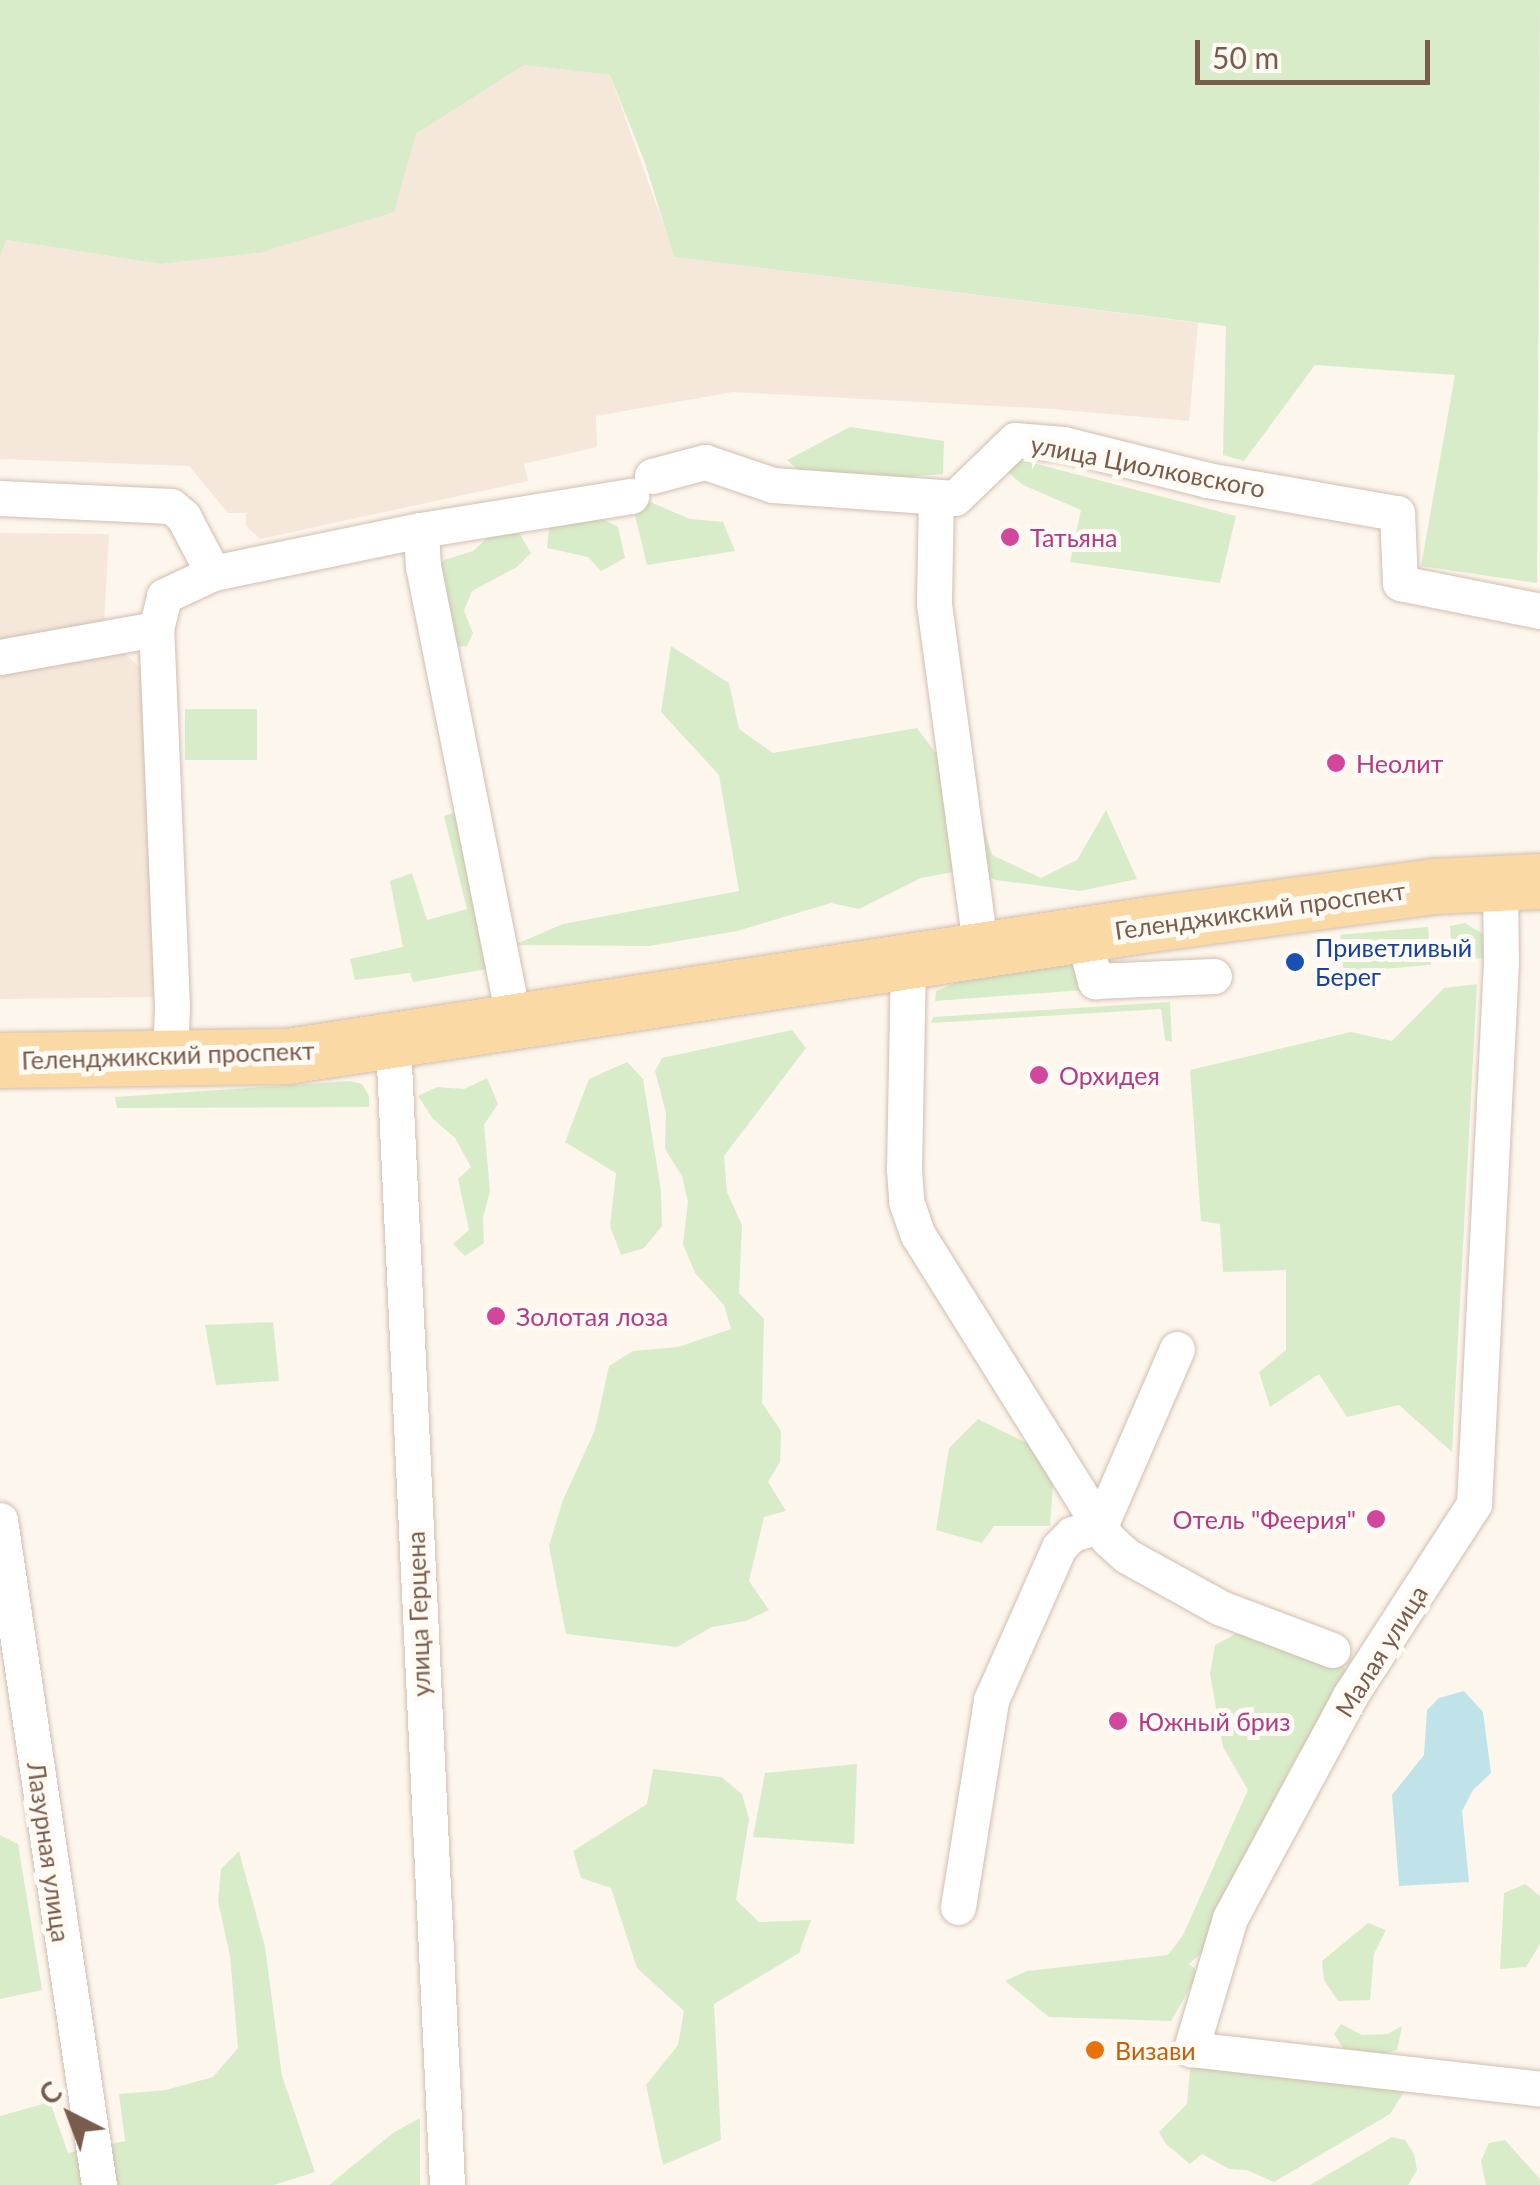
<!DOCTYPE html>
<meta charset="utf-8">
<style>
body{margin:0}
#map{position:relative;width:1540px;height:2185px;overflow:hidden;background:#fdf6ec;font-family:Lato,sans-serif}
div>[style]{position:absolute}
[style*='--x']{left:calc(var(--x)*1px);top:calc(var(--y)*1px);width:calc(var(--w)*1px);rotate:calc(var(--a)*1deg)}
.residential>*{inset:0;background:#f5e8da}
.green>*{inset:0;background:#d8ecc9;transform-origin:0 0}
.water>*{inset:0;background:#bfe3e8}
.roads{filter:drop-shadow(0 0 2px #d1beb0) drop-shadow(0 0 2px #d1beb0)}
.street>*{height:35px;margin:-17.5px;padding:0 17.5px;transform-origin:17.5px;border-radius:17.5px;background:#fff}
.primary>*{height:55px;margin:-27.5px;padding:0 27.5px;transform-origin:27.5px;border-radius:27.5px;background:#fbd9a5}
.dots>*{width:28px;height:28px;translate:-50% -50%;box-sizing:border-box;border:5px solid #fffaf3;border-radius:50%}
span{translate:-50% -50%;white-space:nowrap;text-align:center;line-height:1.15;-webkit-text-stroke:10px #fffaf3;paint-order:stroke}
.street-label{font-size:25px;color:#7a5c4d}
.hotel-label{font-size:25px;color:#b23c85}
.left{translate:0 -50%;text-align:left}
.right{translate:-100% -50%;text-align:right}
.transit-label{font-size:25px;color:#164399}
.food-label{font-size:25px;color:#c56008}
.north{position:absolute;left:20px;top:2065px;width:100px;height:100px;-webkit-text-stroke:8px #fffaf3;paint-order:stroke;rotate:318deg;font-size:28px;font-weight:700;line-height:40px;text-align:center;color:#7a5c4d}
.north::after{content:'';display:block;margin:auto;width:35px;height:45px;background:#7a5c4d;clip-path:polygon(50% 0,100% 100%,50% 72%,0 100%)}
.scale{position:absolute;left:1195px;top:40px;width:235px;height:45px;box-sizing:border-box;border:5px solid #7a5c4d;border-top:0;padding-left:12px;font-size:30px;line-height:35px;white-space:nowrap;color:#7a5c4d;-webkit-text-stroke:8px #fffaf3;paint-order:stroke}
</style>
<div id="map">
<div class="residential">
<div style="clip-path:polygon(524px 65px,610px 75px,675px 257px,1198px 323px,1189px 421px,1052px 409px,733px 392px,596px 416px,597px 447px,524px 464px,528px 481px,260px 539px,246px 526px,246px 513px,228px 513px,189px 466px,0 459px,0 257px,5px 240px,161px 264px,259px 253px,416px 134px)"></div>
<div style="clip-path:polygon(0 533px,109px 534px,104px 625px,0 642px)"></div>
<div style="clip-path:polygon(122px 651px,141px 668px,157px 997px,0 999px,0 671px)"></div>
</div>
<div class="green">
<div style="clip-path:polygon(0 0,1540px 0,1537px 583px,1421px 566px,1455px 375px,1315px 365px,1244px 461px,1223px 455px,1226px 326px,674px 257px,645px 163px,610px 75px,524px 65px,416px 134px,394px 212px,259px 253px,161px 264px,6px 240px,0 257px)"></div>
<div style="clip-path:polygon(850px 427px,944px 441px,943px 474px,815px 484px,787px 460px)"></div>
<div style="clip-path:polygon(1006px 456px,1236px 516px,1220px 583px,1070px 562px,1081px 510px,1023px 485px,1005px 470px)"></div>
<div style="clip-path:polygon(648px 501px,690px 519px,723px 522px,735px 551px,647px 565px,635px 515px)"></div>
<div style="clip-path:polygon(571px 517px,598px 517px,618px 527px,625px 558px,601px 571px,588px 557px,547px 548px,549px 528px)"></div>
<div style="clip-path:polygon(517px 529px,531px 553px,517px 567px,472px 591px,464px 611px,473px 633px,467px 646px,451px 647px,431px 575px,444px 560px,473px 551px,496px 530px)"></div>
<div style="clip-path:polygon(671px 646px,729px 683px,739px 729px,773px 753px,917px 728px,978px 810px,992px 855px,1041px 878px,1077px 860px,1106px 810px,1137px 879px,1080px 891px,996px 880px,969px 869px,921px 878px,859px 909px,831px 903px,737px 931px,649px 946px,514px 945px,563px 924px,739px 891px,719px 775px,661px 712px)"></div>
<div style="left:257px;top:709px;width:51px;height:72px;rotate:90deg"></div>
<div style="clip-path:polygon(457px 812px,487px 969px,413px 982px,410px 973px,355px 980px,350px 959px,403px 947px,390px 881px,412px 873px,427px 920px,467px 909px,444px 816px)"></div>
<div style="clip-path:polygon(1465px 923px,1486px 936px,1486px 958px,1452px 960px,1450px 926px)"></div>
<div style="left:1428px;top:927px;width:38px;height:88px;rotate:85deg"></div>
<div style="clip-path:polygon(1066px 959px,1078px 963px,1084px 990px,935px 1001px,936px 991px,955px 983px)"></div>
<div style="clip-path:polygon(1477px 984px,1452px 1452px,1399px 1405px,1347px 1417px,1319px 1374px,1270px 1407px,1259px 1372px,1286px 1350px,1286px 1270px,1223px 1272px,1220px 1224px,1201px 1221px,1190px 1070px,1351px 1032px,1392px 1041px,1444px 988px)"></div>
<div style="clip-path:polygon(1170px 1002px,1172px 1042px,1165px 1040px,1161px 1009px,931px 1023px,933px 1017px)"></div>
<div style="clip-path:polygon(792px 1030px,806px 1048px,724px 1156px,727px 1192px,742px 1225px,739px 1293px,764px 1319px,762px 1403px,781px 1431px,780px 1462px,768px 1482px,786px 1511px,764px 1517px,749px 1581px,769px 1610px,746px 1621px,712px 1627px,677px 1647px,566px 1634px,549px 1546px,563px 1500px,595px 1430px,609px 1366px,633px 1351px,678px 1347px,731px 1329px,724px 1305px,695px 1273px,683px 1244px,688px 1202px,682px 1176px,665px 1149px,666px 1113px,655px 1071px,662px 1058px)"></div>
<div style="clip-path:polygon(627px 1062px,643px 1079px,661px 1191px,662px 1226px,644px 1248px,621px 1255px,610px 1226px,616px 1173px,565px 1142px,589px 1079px)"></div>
<div style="clip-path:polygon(487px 1078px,498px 1104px,484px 1125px,490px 1191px,483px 1217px,484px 1243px,465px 1256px,453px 1244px,469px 1230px,458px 1179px,471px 1167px,455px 1138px,433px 1119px,418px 1096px,437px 1087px,464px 1089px)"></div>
<div style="clip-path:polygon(350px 1081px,362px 1084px,369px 1096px,369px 1107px,117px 1108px,115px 1097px)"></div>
<div style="clip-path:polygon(273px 1322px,279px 1381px,216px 1385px,205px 1325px)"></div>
<div style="clip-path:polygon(978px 1419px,1055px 1457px,1050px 1526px,994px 1526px,982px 1543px,936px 1530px,949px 1448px)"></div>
<div style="clip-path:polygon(1243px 1630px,1341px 1663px,1351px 1677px,1298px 1754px,1271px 1805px,1204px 1951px,1189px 1964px,1199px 1972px,1171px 2021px,1049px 2017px,1005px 1981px,1027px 1971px,1168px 1955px,1183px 1935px,1248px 1790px,1223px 1747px,1210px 1674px,1215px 1645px)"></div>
<div style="clip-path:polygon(857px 1764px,854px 1844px,753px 1837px,765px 1773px)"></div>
<div style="clip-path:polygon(653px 1769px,721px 1777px,742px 1794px,749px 1819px,736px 1900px,759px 1922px,811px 1920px,799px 1953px,714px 2004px,721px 2140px,663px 2165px,646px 2085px,678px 2045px,684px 2011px,637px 1968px,611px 1888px,581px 1878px,573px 1851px,647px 1804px)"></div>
<div style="clip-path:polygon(0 1835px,18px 1844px,42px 1990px,0 1999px)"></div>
<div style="clip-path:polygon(239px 1851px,265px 1947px,282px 2076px,315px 2172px,274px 2185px,0 2185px,0 2116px,50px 2102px,68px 2153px,125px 2141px,119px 2094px,166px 2090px,213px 2077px,238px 2048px,230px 1956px,218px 1901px,221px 1869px)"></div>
<div style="clip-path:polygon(1525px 1884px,1540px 1896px,1540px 1944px,1526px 1967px,1500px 1969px,1504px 1893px)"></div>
<div style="clip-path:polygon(1368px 1923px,1386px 1930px,1374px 1954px,1370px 2000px,1338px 2001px,1324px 1980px,1322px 1961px)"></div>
<div style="clip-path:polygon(1341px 2024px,1362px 2035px,1388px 2034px,1402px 2026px,1397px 2050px,1367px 2059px,1345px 2051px,1334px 2034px)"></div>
<div style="clip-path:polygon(1191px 2058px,1407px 2087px,1390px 2114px,1274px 2182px,1247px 2170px,1229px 2169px,1202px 2154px,1190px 2164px,1166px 2144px,1159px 2132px,1187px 2104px)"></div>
<div style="clip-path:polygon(420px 2118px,420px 2185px,329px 2185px,393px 2133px)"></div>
<div style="clip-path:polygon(1392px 2137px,1405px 2140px,1414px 2154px,1417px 2170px,1408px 2185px,1310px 2185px)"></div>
<div style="clip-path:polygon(1505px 2140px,1540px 2179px,1540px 2185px,1486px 2185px,1481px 2161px,1489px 2143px)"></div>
</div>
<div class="water">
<div style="clip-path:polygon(1464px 1691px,1483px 1712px,1491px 1773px,1473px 1790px,1462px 1811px,1469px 1882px,1399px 1886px,1392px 1795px,1424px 1755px,1427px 1710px,1439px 1698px)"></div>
</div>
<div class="roads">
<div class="street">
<div style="--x:652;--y:476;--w:55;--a:-14.8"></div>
<div style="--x:705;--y:462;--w:72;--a:18.7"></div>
<div style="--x:773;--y:485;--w:182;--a:4.1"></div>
<div style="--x:955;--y:498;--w:83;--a:-44"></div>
<div style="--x:1015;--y:440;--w:48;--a:4.8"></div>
<div style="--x:1063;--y:444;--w:148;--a:14"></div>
<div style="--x:1207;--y:480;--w:193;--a:9.9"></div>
<div style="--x:1397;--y:513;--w:70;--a:87.5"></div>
<div style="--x:1400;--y:583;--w:143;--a:11.3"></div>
<div style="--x:936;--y:497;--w:107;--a:91.1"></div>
<div style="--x:934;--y:604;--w:349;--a:82.3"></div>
<div style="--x:0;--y:498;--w:171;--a:2.7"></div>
<div style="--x:171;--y:506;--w:16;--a:40"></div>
<div style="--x:183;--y:516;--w:64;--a:62.2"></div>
<div style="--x:421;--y:530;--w:36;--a:87"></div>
<div style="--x:423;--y:566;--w:466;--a:78.7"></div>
<div style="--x:0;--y:657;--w:158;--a:-10.2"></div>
<div style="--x:1500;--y:883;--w:79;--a:89.3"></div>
<div style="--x:1501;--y:962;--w:543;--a:92.85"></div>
<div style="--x:1474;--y:1504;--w:229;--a:122.9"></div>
<div style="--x:1350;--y:1696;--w:252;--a:118.4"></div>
<div style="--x:1230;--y:1918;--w:137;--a:106.6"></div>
<div style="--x:1191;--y:2049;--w:351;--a:6.5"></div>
<div style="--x:1083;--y:935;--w:48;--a:75.4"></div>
<div style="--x:1095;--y:981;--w:119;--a:-2.4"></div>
<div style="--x:908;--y:961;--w:208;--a:91.1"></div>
<div style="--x:904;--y:1169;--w:32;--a:86"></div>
<div style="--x:906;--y:1201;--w:36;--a:71"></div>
<div style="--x:918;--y:1235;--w:358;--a:58"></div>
<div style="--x:1108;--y:1539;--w:25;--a:42"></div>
<div style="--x:1127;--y:1556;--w:107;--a:29"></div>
<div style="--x:1221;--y:1608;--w:119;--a:20.7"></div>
<div style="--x:393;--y:1043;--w:1143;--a:87.29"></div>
<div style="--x:170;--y:1060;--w:54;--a:-87.9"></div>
<div style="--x:172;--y:1006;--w:377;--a:-92.4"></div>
<div style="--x:156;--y:629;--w:34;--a:-76"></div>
<div style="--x:164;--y:596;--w:54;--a:-25.1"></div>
<div style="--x:213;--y:573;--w:212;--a:-11.7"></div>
<div style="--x:421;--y:530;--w:213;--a:-9.2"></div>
<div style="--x:0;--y:1520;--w:672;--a:81.53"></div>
<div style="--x:958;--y:1907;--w:210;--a:-80.9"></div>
<div style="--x:991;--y:1700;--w:167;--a:-66"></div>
<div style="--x:1059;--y:1547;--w:18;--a:-45"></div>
<div style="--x:1072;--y:1534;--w:29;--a:-16"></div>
<div style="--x:1100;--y:1526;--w:193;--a:-66.5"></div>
</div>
<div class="primary">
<div style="--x:0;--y:1060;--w:287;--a:-0.8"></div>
<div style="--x:287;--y:1056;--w:873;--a:-8.7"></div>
<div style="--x:1150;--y:924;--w:287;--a:-7.6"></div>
<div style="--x:1434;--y:886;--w:106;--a:-2.7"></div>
</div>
</div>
<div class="dots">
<div style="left:1010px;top:537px;background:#d1479c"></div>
<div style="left:1336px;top:763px;background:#d1479c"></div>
<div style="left:1295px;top:962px;background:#1a4fb4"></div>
<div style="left:1039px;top:1075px;background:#d1479c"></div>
<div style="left:496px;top:1316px;background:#d1479c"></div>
<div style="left:1376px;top:1519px;background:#d1479c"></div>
<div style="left:1118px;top:1721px;background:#d1479c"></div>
<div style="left:1095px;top:2050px;background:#e8710a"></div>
</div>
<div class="street-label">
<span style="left:1148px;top:466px;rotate:11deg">улица Циолковского</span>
<span style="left:1260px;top:910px;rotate:-8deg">Геленджикский проспект</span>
<span style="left:168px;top:1055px;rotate:-2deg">Геленджикский проспект</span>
<span style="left:418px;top:1614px;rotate:-92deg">улица Герцена</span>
<span style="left:1381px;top:1651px;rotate:-58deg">Малая улица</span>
<span style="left:49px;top:1852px;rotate:82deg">Лазурная улица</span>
</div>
<div class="hotel-label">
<span class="left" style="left:1030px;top:537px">Татьяна</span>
<span class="left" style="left:1356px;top:763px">Неолит</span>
<span class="left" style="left:1059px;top:1075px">Орхидея</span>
<span class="left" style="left:516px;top:1316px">Золотая лоза</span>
<span class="right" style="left:1356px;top:1519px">Отель "Феерия"</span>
<span class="left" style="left:1138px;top:1721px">Южный бриз</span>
</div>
<div class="transit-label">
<span class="left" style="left:1315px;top:962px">Приветливый<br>Берег</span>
</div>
<div class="food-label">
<span class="left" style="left:1115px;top:2050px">Визави</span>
</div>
<div class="north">С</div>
<div class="scale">50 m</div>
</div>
